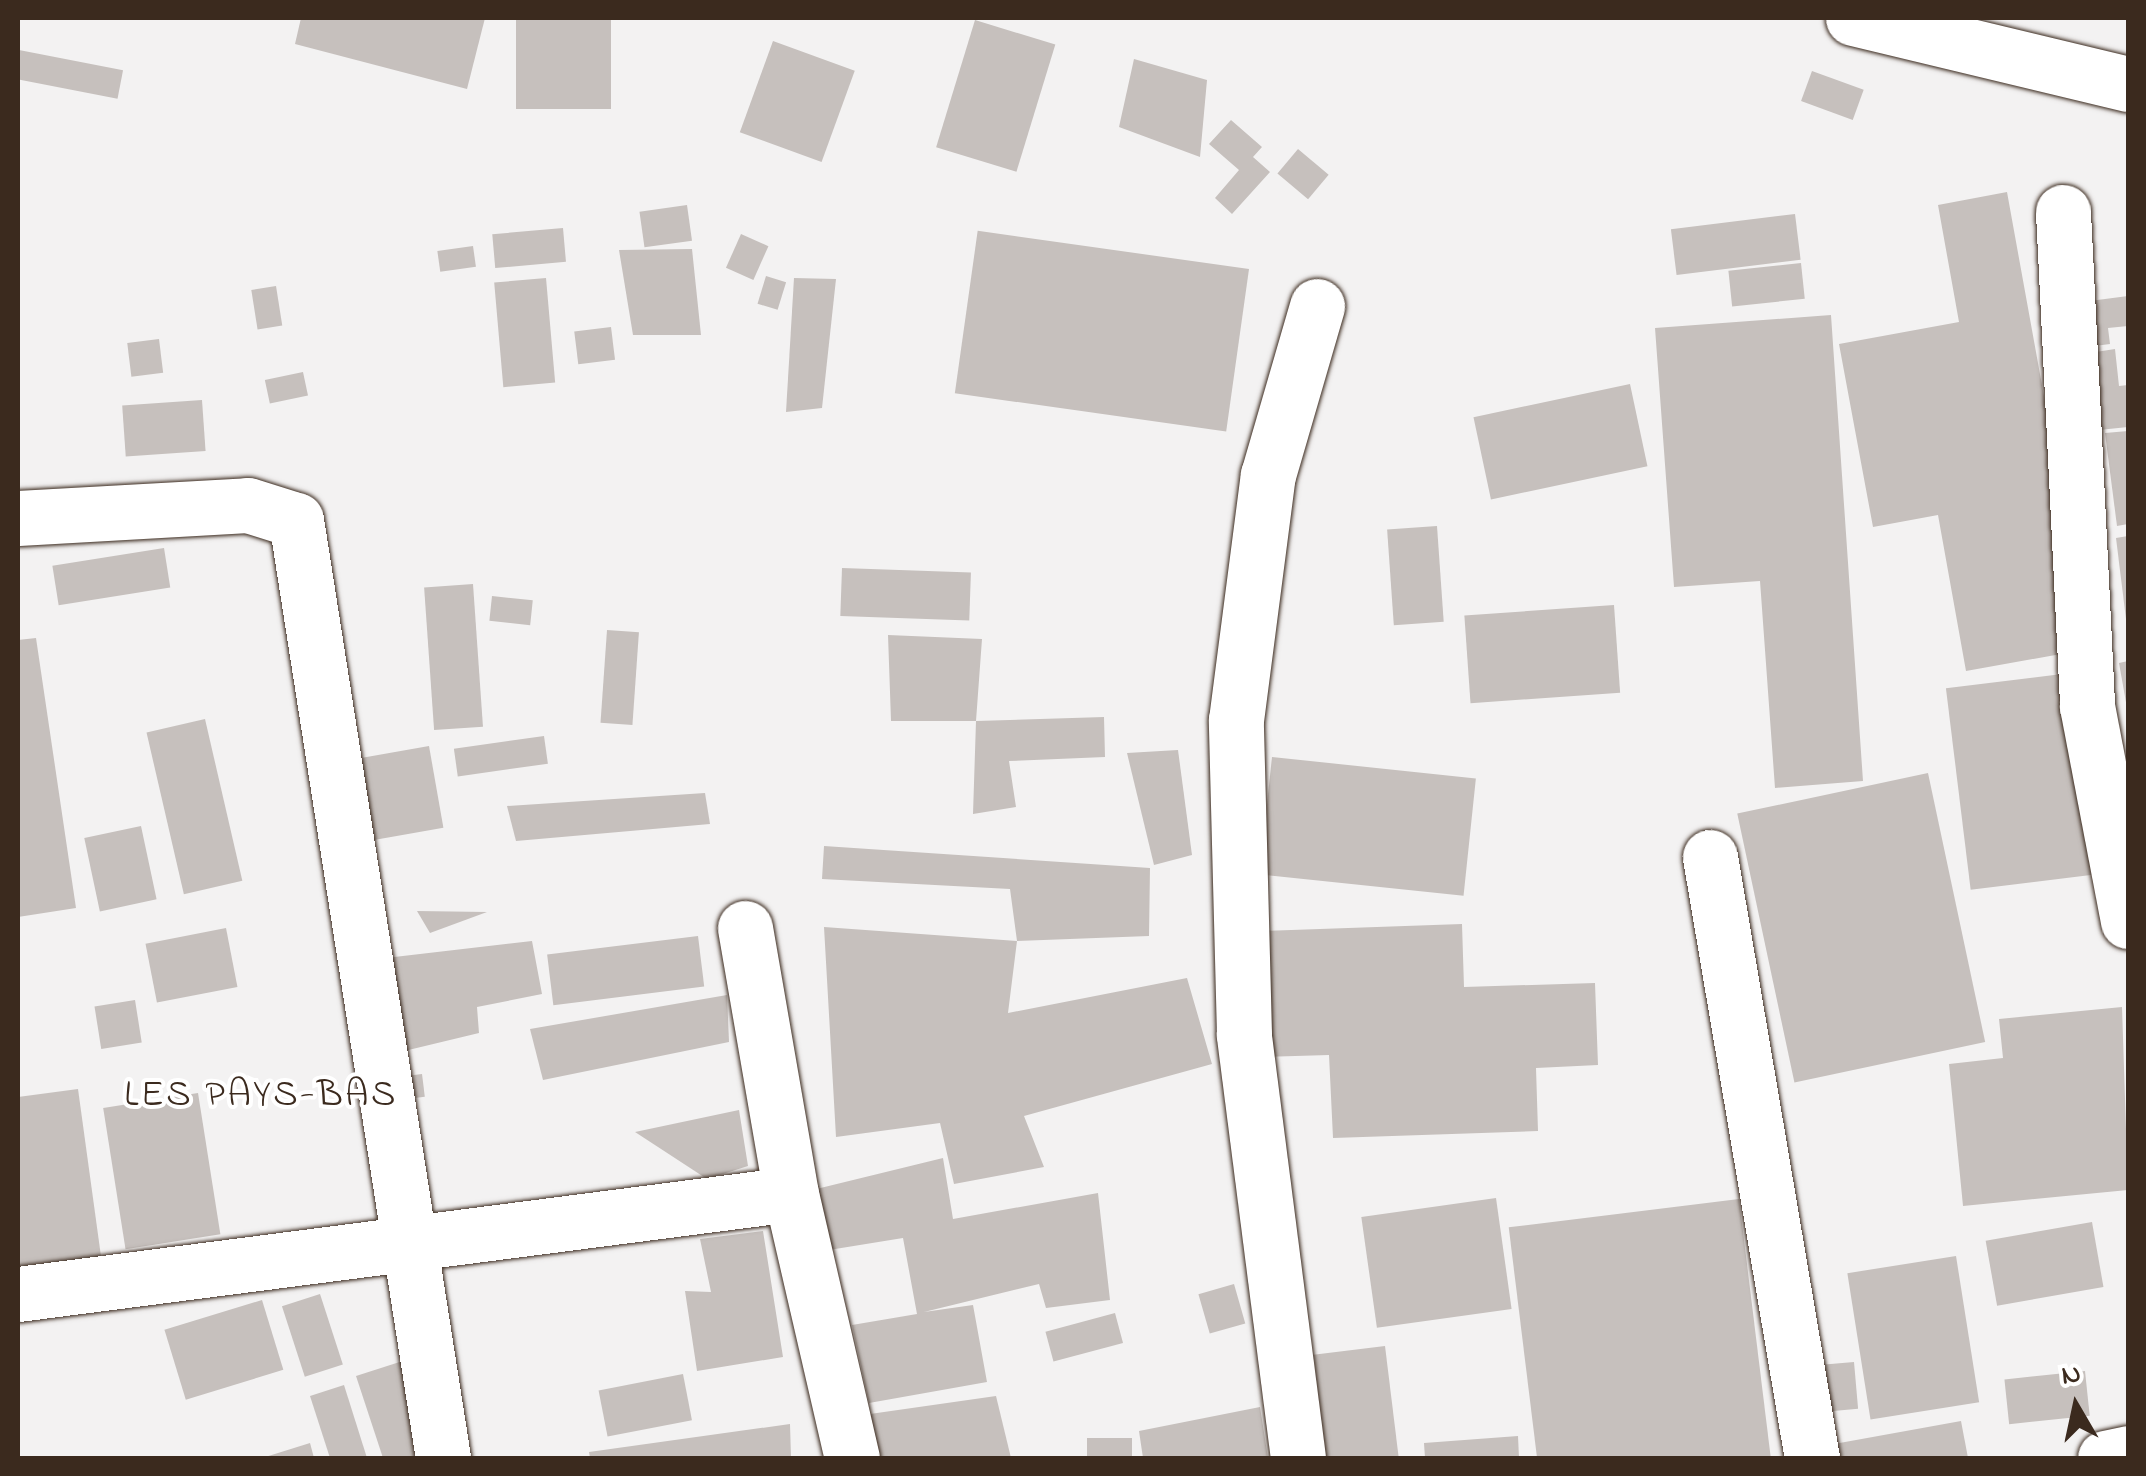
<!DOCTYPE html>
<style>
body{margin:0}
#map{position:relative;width:2146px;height:1476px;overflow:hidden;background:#f3f2f2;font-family:"Indie Flower",sans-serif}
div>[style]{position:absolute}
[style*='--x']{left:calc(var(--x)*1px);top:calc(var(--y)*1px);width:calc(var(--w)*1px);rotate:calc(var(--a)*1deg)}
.building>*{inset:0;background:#c6c0bd;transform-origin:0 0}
.roads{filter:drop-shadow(0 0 2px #3b2a1e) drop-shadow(0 0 2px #3b2a1e)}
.street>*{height:55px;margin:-27.5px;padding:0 27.5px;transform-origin:27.5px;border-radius:27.5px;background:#fff}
.highway>*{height:55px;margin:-27.5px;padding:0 27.5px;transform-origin:27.5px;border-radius:27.5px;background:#fff}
span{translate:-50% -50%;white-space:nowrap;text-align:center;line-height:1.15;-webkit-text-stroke:8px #fff;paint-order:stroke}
.neighbourhood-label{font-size:38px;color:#3b2a1e;letter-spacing:2.5px}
.frame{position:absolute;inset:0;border:20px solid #3b2a1e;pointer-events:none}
.north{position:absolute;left:2026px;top:1356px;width:100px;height:100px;-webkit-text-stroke:8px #fff;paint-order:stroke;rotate:351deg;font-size:28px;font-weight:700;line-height:40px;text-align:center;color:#3b2a1e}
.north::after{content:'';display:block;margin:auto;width:35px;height:45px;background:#3b2a1e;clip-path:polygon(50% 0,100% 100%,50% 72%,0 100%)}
</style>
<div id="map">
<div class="building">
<div style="clip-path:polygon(301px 18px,485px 18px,467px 89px,295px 44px)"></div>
<div style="left:516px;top:18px;width:95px;height:91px"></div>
<div style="left:975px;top:20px;width:84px;height:133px;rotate:17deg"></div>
<div style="left:773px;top:41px;width:87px;height:97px;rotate:20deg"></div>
<div style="left:19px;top:50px;width:106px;height:29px;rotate:11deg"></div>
<div style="clip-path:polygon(1134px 59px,1207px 80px,1200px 157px,1119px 127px)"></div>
<div style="left:1812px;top:71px;width:55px;height:32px;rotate:20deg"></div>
<div style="clip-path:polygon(1231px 120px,1262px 147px,1253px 157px,1270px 172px,1232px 214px,1215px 198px,1239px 170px,1209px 144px)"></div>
<div style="left:1298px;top:149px;width:40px;height:32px;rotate:40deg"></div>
<div style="clip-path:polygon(2007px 192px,2072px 551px,2072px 652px,1966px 671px,1938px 515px,1873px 527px,1839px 344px,1959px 322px,1938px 205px)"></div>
<div style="left:687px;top:205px;width:36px;height:48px;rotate:82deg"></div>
<div style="left:1795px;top:214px;width:46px;height:125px;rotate:83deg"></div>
<div style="left:563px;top:228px;width:34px;height:71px;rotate:85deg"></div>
<div style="left:741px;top:234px;width:30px;height:37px;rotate:24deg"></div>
<div style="left:473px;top:246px;width:21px;height:36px;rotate:82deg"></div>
<div style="clip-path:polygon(692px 249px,701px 335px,633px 335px,619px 250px)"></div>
<div style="left:1801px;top:263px;width:36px;height:73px;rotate:84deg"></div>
<div style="left:1249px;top:269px;width:164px;height:274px;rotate:98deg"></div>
<div style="left:766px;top:276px;width:21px;height:29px;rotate:17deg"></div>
<div style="left:546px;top:278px;width:105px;height:52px;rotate:85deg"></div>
<div style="clip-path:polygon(794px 278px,836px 279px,822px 408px,786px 412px)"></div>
<div style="left:276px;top:286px;width:40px;height:25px;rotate:81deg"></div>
<div style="clip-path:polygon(2128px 296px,2128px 326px,2108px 328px,2110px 344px,2087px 347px,2082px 302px)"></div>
<div style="clip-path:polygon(1831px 315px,1863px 781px,1775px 788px,1760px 581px,1674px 587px,1655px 328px)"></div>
<div style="left:611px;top:327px;width:33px;height:37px;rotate:83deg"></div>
<div style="left:159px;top:339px;width:34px;height:32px;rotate:83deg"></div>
<div style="clip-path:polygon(2115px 349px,2119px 386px,2128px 385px,2128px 427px,2099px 430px,2083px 354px)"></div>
<div style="left:303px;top:372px;width:24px;height:39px;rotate:78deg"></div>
<div style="left:1630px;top:384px;width:84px;height:160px;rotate:78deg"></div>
<div style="left:202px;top:400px;width:51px;height:80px;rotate:86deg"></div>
<div style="clip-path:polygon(2128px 431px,2128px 524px,2117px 526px,2105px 433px)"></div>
<div style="left:1437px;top:526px;width:96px;height:50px;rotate:86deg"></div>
<div style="clip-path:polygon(2128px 536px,2128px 619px,2126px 619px,2116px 538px)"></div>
<div style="left:164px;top:548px;width:40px;height:113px;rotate:81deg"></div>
<div style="left:842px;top:568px;width:129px;height:48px;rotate:2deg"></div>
<div style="left:473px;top:584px;width:143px;height:49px;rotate:86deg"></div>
<div style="left:492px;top:596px;width:41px;height:25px;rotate:6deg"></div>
<div style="left:1614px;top:605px;width:88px;height:150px;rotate:86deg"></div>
<div style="left:607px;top:630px;width:32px;height:93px;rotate:4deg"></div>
<div style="clip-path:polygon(888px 635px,982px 639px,976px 721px,1104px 717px,1105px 757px,1009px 761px,1016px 807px,973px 814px,976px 721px,891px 721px)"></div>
<div style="clip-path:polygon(36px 638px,76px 908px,18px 917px,18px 640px)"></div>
<div style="clip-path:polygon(2128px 661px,2128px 708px,2127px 708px,2119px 663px)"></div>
<div style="left:2070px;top:673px;width:203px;height:125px;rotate:83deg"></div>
<div style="left:205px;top:719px;width:166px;height:60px;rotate:77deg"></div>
<div style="left:544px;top:736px;width:28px;height:91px;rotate:82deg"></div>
<div style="left:429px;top:746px;width:83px;height:92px;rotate:80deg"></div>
<div style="clip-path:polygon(1178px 750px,1192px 855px,1154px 865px,1127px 753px)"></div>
<div style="left:1272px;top:757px;width:205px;height:118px;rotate:6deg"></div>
<div style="left:1928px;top:773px;width:275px;height:195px;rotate:78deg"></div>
<div style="clip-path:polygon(705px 793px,710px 824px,516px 841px,507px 806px)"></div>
<div style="left:141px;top:826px;width:75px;height:58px;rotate:78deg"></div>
<div style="clip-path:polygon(824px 846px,1150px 868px,1149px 936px,1017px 941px,1008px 1013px,1187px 978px,1212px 1064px,1024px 1116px,1044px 1167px,954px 1184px,940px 1123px,836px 1137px,824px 927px,1017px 941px,1010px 889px,822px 879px)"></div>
<div style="clip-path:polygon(417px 911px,487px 912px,430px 933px)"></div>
<div style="clip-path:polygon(1462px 924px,1464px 987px,1595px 983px,1598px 1065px,1536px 1068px,1538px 1131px,1333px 1138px,1329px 1055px,1264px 1057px,1260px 931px)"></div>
<div style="left:226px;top:928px;width:60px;height:82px;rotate:79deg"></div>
<div style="left:698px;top:936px;width:51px;height:152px;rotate:83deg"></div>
<div style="clip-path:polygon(532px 941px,542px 994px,477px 1007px,479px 1033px,371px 1059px,360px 961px)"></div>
<div style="clip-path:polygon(727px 995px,729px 1042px,543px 1080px,530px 1029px)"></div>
<div style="left:135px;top:1000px;width:43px;height:41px;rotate:81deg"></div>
<div style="clip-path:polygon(2122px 1007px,2128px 1190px,1963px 1206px,1949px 1064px,2003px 1058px,1999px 1019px)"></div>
<div style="left:422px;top:1074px;width:23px;height:49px;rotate:83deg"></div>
<div style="clip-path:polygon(78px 1089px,103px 1271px,18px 1284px,18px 1097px)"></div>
<div style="left:198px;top:1093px;width:143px;height:96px;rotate:81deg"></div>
<div style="clip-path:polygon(739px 1110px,748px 1166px,707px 1179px,635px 1132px)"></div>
<div style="clip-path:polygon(943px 1158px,953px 1219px,1098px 1193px,1110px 1300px,1046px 1308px,1039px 1284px,924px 1312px,973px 1305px,987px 1382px,869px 1403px,852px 1325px,917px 1314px,903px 1238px,829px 1250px,800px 1193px)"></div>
<div style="left:1496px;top:1198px;width:112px;height:136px;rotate:82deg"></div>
<div style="left:1739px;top:1199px;width:261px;height:232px;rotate:83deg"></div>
<div style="left:2092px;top:1222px;width:66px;height:108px;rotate:80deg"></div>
<div style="clip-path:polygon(763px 1231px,783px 1357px,697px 1371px,685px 1291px,711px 1292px,700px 1239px)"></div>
<div style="left:1956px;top:1256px;width:148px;height:110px;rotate:81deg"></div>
<div style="left:1234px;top:1284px;width:41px;height:37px;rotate:74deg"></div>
<div style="left:320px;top:1294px;width:74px;height:40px;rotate:72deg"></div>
<div style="left:262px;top:1300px;width:73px;height:102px;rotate:73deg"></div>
<div style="left:1115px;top:1313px;width:31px;height:72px;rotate:75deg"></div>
<div style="left:1385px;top:1346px;width:113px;height:72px;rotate:83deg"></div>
<div style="clip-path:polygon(437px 1350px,418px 1458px,383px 1458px,356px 1376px)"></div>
<div style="left:1854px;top:1362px;width:47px;height:44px;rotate:85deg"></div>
<div style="left:2085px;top:1371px;width:45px;height:81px;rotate:84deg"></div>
<div style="left:683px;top:1374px;width:47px;height:86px;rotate:79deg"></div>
<div style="clip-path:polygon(344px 1385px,367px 1458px,330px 1458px,310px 1396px)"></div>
<div style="clip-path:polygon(996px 1396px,1011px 1458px,869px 1458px,863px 1415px)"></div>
<div style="clip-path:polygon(1260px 1407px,1268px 1458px,1143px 1458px,1139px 1431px)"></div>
<div style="clip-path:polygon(1961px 1421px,1968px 1458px,1836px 1458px,1834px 1444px)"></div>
<div style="clip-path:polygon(790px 1424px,791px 1458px,590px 1458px,589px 1452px)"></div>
<div style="clip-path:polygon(1518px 1436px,1519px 1458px,1425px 1458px,1424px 1443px)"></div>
<div style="left:1087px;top:1438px;width:45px;height:20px"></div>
<div style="clip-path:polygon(310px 1443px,314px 1458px,262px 1458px)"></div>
</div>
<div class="roads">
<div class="street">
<div style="--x:2063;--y:212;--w:495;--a:87.2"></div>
<div style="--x:2087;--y:706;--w:219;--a:79.2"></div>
<div style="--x:18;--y:518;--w:230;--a:-3.2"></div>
<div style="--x:248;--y:505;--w:50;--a:17.4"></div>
<div style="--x:296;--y:520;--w:949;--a:81.09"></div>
<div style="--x:1710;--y:857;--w:610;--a:80.37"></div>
<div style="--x:745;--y:928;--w:270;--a:80.2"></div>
<div style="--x:791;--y:1194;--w:271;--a:77"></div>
<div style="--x:18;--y:1294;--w:779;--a:-7.37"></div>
<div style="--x:1298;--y:1458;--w:427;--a:-97.3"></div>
<div style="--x:1244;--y:1034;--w:314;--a:-91.5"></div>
<div style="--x:1236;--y:720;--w:247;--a:-82.6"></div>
<div style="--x:1268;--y:475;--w:176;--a:-73.8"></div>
<div style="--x:2105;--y:1458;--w:24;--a:-12"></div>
</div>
<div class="highway">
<div style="--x:1853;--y:18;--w:283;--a:13.5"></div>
</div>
</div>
<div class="neighbourhood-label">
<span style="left:261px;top:1097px">LES PAYS-BAS</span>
</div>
<div class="frame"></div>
<div class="north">N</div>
</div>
